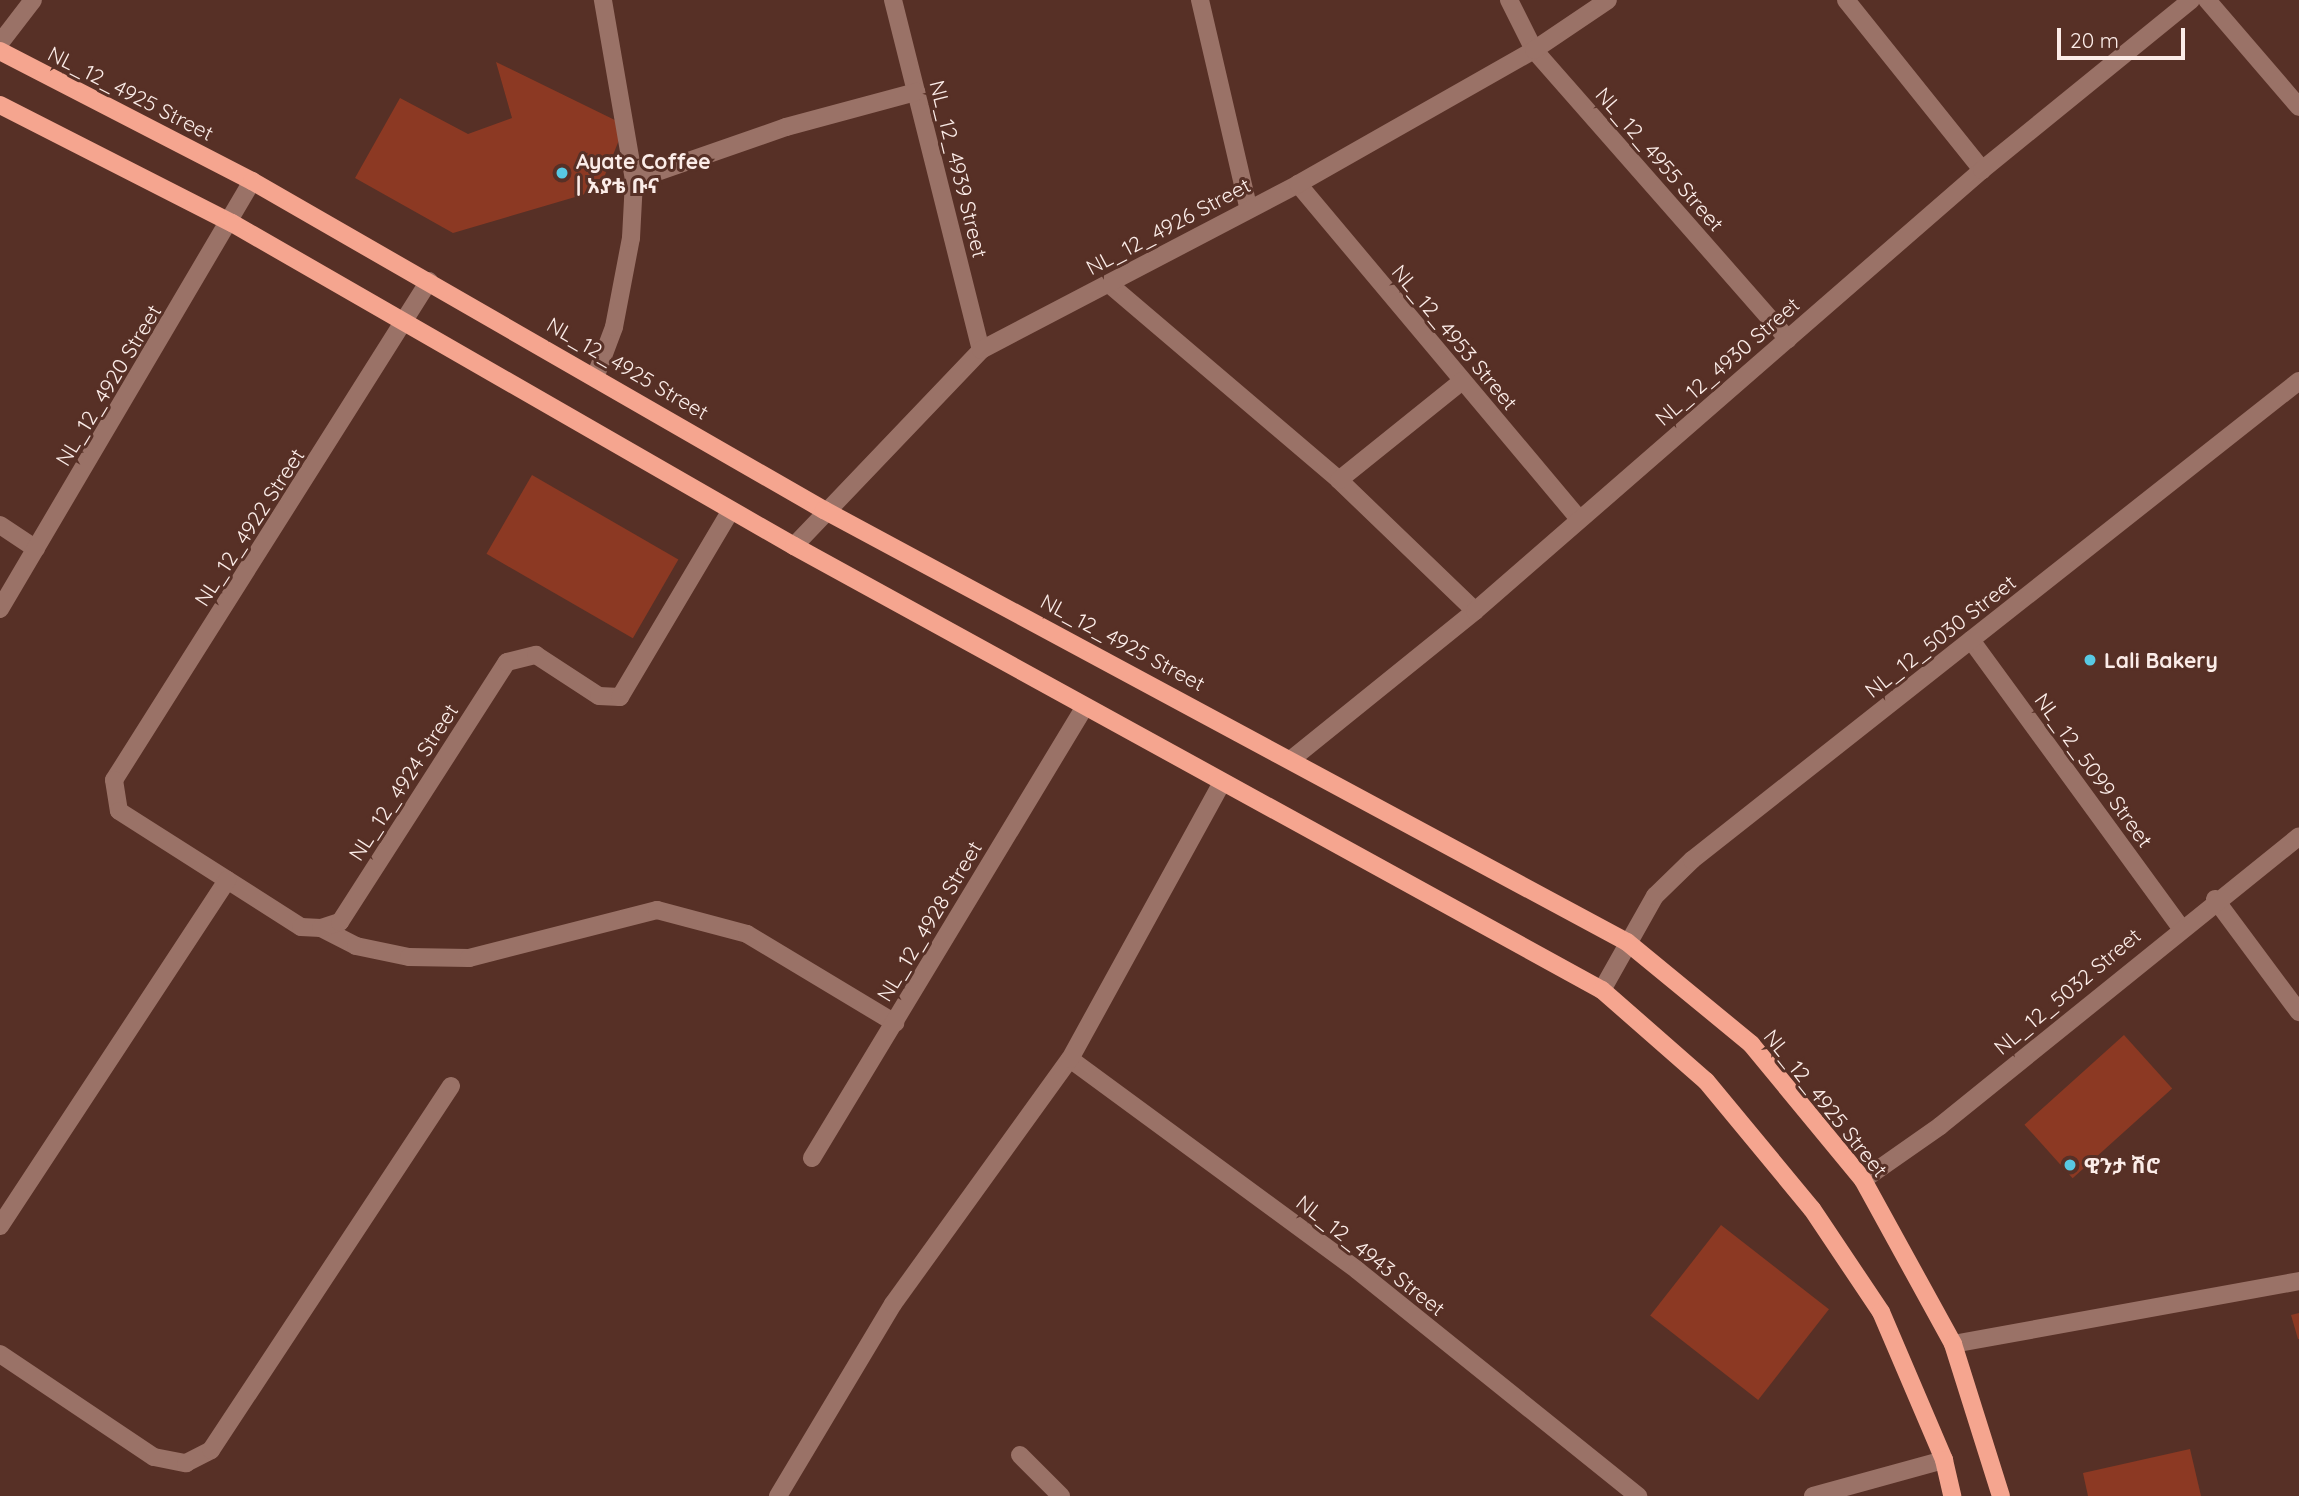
<!DOCTYPE html>
<meta charset="utf-8">
<style>
body{margin:0}
#map{position:relative;width:2299px;height:1496px;overflow:hidden;background:#573026;font-family:Quicksand,"Noto Sans Ethiopic",sans-serif}
div>[style]{position:absolute}
[style*='--x']{left:calc(var(--x)*1px);top:calc(var(--y)*1px);width:calc(var(--w)*1px);rotate:calc(var(--a)*1deg)}
.building>*{inset:0;background:#8c3923;transform-origin:0 0}
.minor>*{height:18px;margin:-9px;padding:0 9px;transform-origin:9px;border-radius:9px;background:#9a7267}
.major>*{height:18px;margin:-9px;padding:0 9px;transform-origin:9px;border-radius:9px;background:#f5a58f}
.dots>*{width:19px;height:19px;translate:-50% -50%;box-sizing:border-box;border:4px solid #573026;border-radius:50%}
span{translate:-50% -50%;white-space:nowrap;text-align:center;line-height:1.15;-webkit-text-stroke:6px #573026;paint-order:stroke}
.street-label{font-size:21px;color:#fbece8}
.poi-label{font-size:21px;color:#fbece8;font-weight:700}
.left{translate:0 -50%;text-align:left}
.scale{position:absolute;left:2057px;top:28px;width:128px;height:32px;box-sizing:border-box;border:4px solid #fbece8;border-top:0;padding-left:9px;font-size:21px;line-height:24px;white-space:nowrap;color:#fbece8;-webkit-text-stroke:5px #573026;paint-order:stroke}
</style>
<div id="map">
<div class="building">
<div style="clip-path:polygon(496px 62px,625px 125px,599px 190px,453px 233px,355px 178px,400px 98px,468px 134px,512px 118px)"></div>
<div style="left:532px;top:475px;width:169px;height:91px;rotate:30deg"></div>
<div style="left:2124px;top:1035px;width:72px;height:134px;rotate:48deg"></div>
<div style="left:1721px;top:1225px;width:137px;height:115px;rotate:38deg"></div>
<div style="clip-path:polygon(2299px 1313px,2299px 1339px,2298px 1339px,2291px 1315px)"></div>
<div style="clip-path:polygon(2190px 1449px,2201px 1496px,2088px 1496px,2083px 1473px)"></div>
</div>
<div class="minor">
<div style="--x:893;--y:0;--w:361;--a:75.9"></div>
<div style="--x:1200;--y:0;--w:212;--a:76.9"></div>
<div style="--x:1509;--y:0;--w:56;--a:63.4"></div>
<div style="--x:1534;--y:50;--w:385;--a:48.7"></div>
<div style="--x:1846;--y:0;--w:218;--a:51.3"></div>
<div style="--x:2207;--y:0;--w:141;--a:49.3"></div>
<div style="--x:0;--y:43;--w:54;--a:-52.5"></div>
<div style="--x:634;--y:180;--w:161;--a:-19.2"></div>
<div style="--x:786;--y:127;--w:135;--a:-15.1"></div>
<div style="--x:1298;--y:184;--w:436;--a:50"></div>
<div style="--x:429;--y:281;--w:590;--a:122.26"></div>
<div style="--x:114;--y:780;--w:31;--a:81"></div>
<div style="--x:119;--y:811;--w:216;--a:32.5"></div>
<div style="--x:301;--y:927;--w:20;--a:3"></div>
<div style="--x:321;--y:928;--w:39;--a:27"></div>
<div style="--x:356;--y:946;--w:54;--a:11.7"></div>
<div style="--x:409;--y:957;--w:60;--a:1"></div>
<div style="--x:469;--y:958;--w:194;--a:-14.3"></div>
<div style="--x:657;--y:910;--w:93;--a:14.9"></div>
<div style="--x:747;--y:934;--w:173;--a:31"></div>
<div style="--x:1109;--y:284;--w:302;--a:40.4"></div>
<div style="--x:1339;--y:480;--w:189;--a:43.9"></div>
<div style="--x:596;--y:375;--w:51;--a:-69.4"></div>
<div style="--x:614;--y:327;--w:91;--a:-79.2"></div>
<div style="--x:631;--y:238;--w:58;--a:-87"></div>
<div style="--x:634;--y:180;--w:183;--a:-99.8"></div>
<div style="--x:1339;--y:480;--w:158;--a:-38.8"></div>
<div style="--x:0;--y:525;--w:43;--a:33.7"></div>
<div style="--x:794;--y:546;--w:271;--a:-46.3"></div>
<div style="--x:981;--y:350;--w:358;--a:-27.6"></div>
<div style="--x:1298;--y:184;--w:271;--a:-29.6"></div>
<div style="--x:1534;--y:50;--w:89;--a:-34"></div>
<div style="--x:0;--y:609;--w:497;--a:-59.5"></div>
<div style="--x:1971;--y:640;--w:355;--a:53.9"></div>
<div style="--x:1293;--y:758;--w:234;--a:-38.9"></div>
<div style="--x:1475;--y:611;--w:672;--a:-41.02"></div>
<div style="--x:1982;--y:170;--w:269;--a:-39.1"></div>
<div style="--x:2215;--y:899;--w:141;--a:53.4"></div>
<div style="--x:321;--y:928;--w:20;--a:-18"></div>
<div style="--x:340;--y:922;--w:309;--a:-57.3"></div>
<div style="--x:507;--y:662;--w:30;--a:-14"></div>
<div style="--x:536;--y:655;--w:75;--a:33.1"></div>
<div style="--x:599;--y:696;--w:21;--a:3"></div>
<div style="--x:620;--y:697;--w:217;--a:-59.3"></div>
<div style="--x:1602;--y:990;--w:108;--a:-60.6"></div>
<div style="--x:1655;--y:896;--w:52;--a:-44.2"></div>
<div style="--x:1692;--y:860;--w:773;--a:-38.28"></div>
<div style="--x:1070;--y:1059;--w:356;--a:36.3"></div>
<div style="--x:1357;--y:1270;--w:361;--a:38.8"></div>
<div style="--x:812;--y:1158;--w:526;--a:-58.85"></div>
<div style="--x:1863;--y:1180;--w:94;--a:-35"></div>
<div style="--x:1940;--y:1126;--w:461;--a:-38.9"></div>
<div style="--x:0;--y:1226;--w:414;--a:-56.7"></div>
<div style="--x:1953;--y:1344;--w:352;--a:-10.3"></div>
<div style="--x:0;--y:1354;--w:185;--a:33.8"></div>
<div style="--x:154;--y:1457;--w:33;--a:11"></div>
<div style="--x:186;--y:1463;--w:28;--a:-27"></div>
<div style="--x:211;--y:1450;--w:436;--a:-56.6"></div>
<div style="--x:1020;--y:1455;--w:58;--a:45"></div>
<div style="--x:778;--y:1496;--w:224;--a:-59.1"></div>
<div style="--x:893;--y:1304;--w:302;--a:-54.2"></div>
<div style="--x:1070;--y:1059;--w:316;--a:-61.2"></div>
<div style="--x:1813;--y:1496;--w:136;--a:-15.4"></div>
</div>
<div class="major">
<div style="--x:0;--y:51;--w:284;--a:27.3"></div>
<div style="--x:252;--y:181;--w:660;--a:29.91"></div>
<div style="--x:824;--y:510;--w:912;--a:28.28"></div>
<div style="--x:1627;--y:942;--w:161;--a:39.4"></div>
<div style="--x:1751;--y:1044;--w:176;--a:50.5"></div>
<div style="--x:1863;--y:1180;--w:187;--a:61.2"></div>
<div style="--x:1953;--y:1344;--w:159;--a:72.5"></div>
<div style="--x:0;--y:105;--w:260;--a:27"></div>
<div style="--x:232;--y:223;--w:648;--a:29.89"></div>
<div style="--x:794;--y:546;--w:922;--a:28.79"></div>
<div style="--x:1602;--y:990;--w:138;--a:41.2"></div>
<div style="--x:1706;--y:1081;--w:166;--a:50.4"></div>
<div style="--x:1812;--y:1209;--w:124;--a:56.2"></div>
<div style="--x:1881;--y:1312;--w:161;--a:66.9"></div>
<div style="--x:1944;--y:1460;--w:37;--a:77"></div>
</div>
<div class="dots">
<div style="left:562px;top:173px;background:#58c9e3"></div>
<div style="left:2090px;top:660px;background:#58c9e3"></div>
<div style="left:2070px;top:1165px;background:#58c9e3"></div>
</div>
<div class="street-label">
<span style="left:131px;top:93px;rotate:27deg">NL_12_4925 Street</span>
<span style="left:1660px;top:159px;rotate:49deg">NL_12_4955 Street</span>
<span style="left:959px;top:169px;rotate:76deg">NL_12_4939 Street</span>
<span style="left:1168px;top:226px;rotate:-28deg">NL_12_4926 Street</span>
<span style="left:1455px;top:337px;rotate:50deg">NL_12_4953 Street</span>
<span style="left:1727px;top:361px;rotate:-41deg">NL_12_4930 Street</span>
<span style="left:628px;top:368px;rotate:30deg">NL_12_4925 Street</span>
<span style="left:108px;top:385px;rotate:-59deg">NL_12_4920 Street</span>
<span style="left:249px;top:527px;rotate:-57deg">NL_12_4922 Street</span>
<span style="left:1940px;top:636px;rotate:-38deg">NL_12_5030 Street</span>
<span style="left:1123px;top:642px;rotate:28deg">NL_12_4925 Street</span>
<span style="left:2094px;top:770px;rotate:54deg">NL_12_5099 Street</span>
<span style="left:403px;top:782px;rotate:-57deg">NL_12_4924 Street</span>
<span style="left:929px;top:921px;rotate:-59deg">NL_12_4928 Street</span>
<span style="left:2067px;top:991px;rotate:-40deg">NL_12_5032 Street</span>
<span style="left:1826px;top:1103px;rotate:51deg">NL_12_4925 Street</span>
<span style="left:1371px;top:1255px;rotate:38deg">NL_12_4943 Street</span>
</div>
<div class="poi-label">
<span class="left" style="left:576px;top:173px">Ayate Coffee<br>| አያቴ ቡና</span>
<span class="left" style="left:2104px;top:660px">Lali Bakery</span>
<span class="left" style="left:2084px;top:1165px">ዊንታ ሽሮ</span>
</div>
<div class="scale">20 m</div>
</div>
